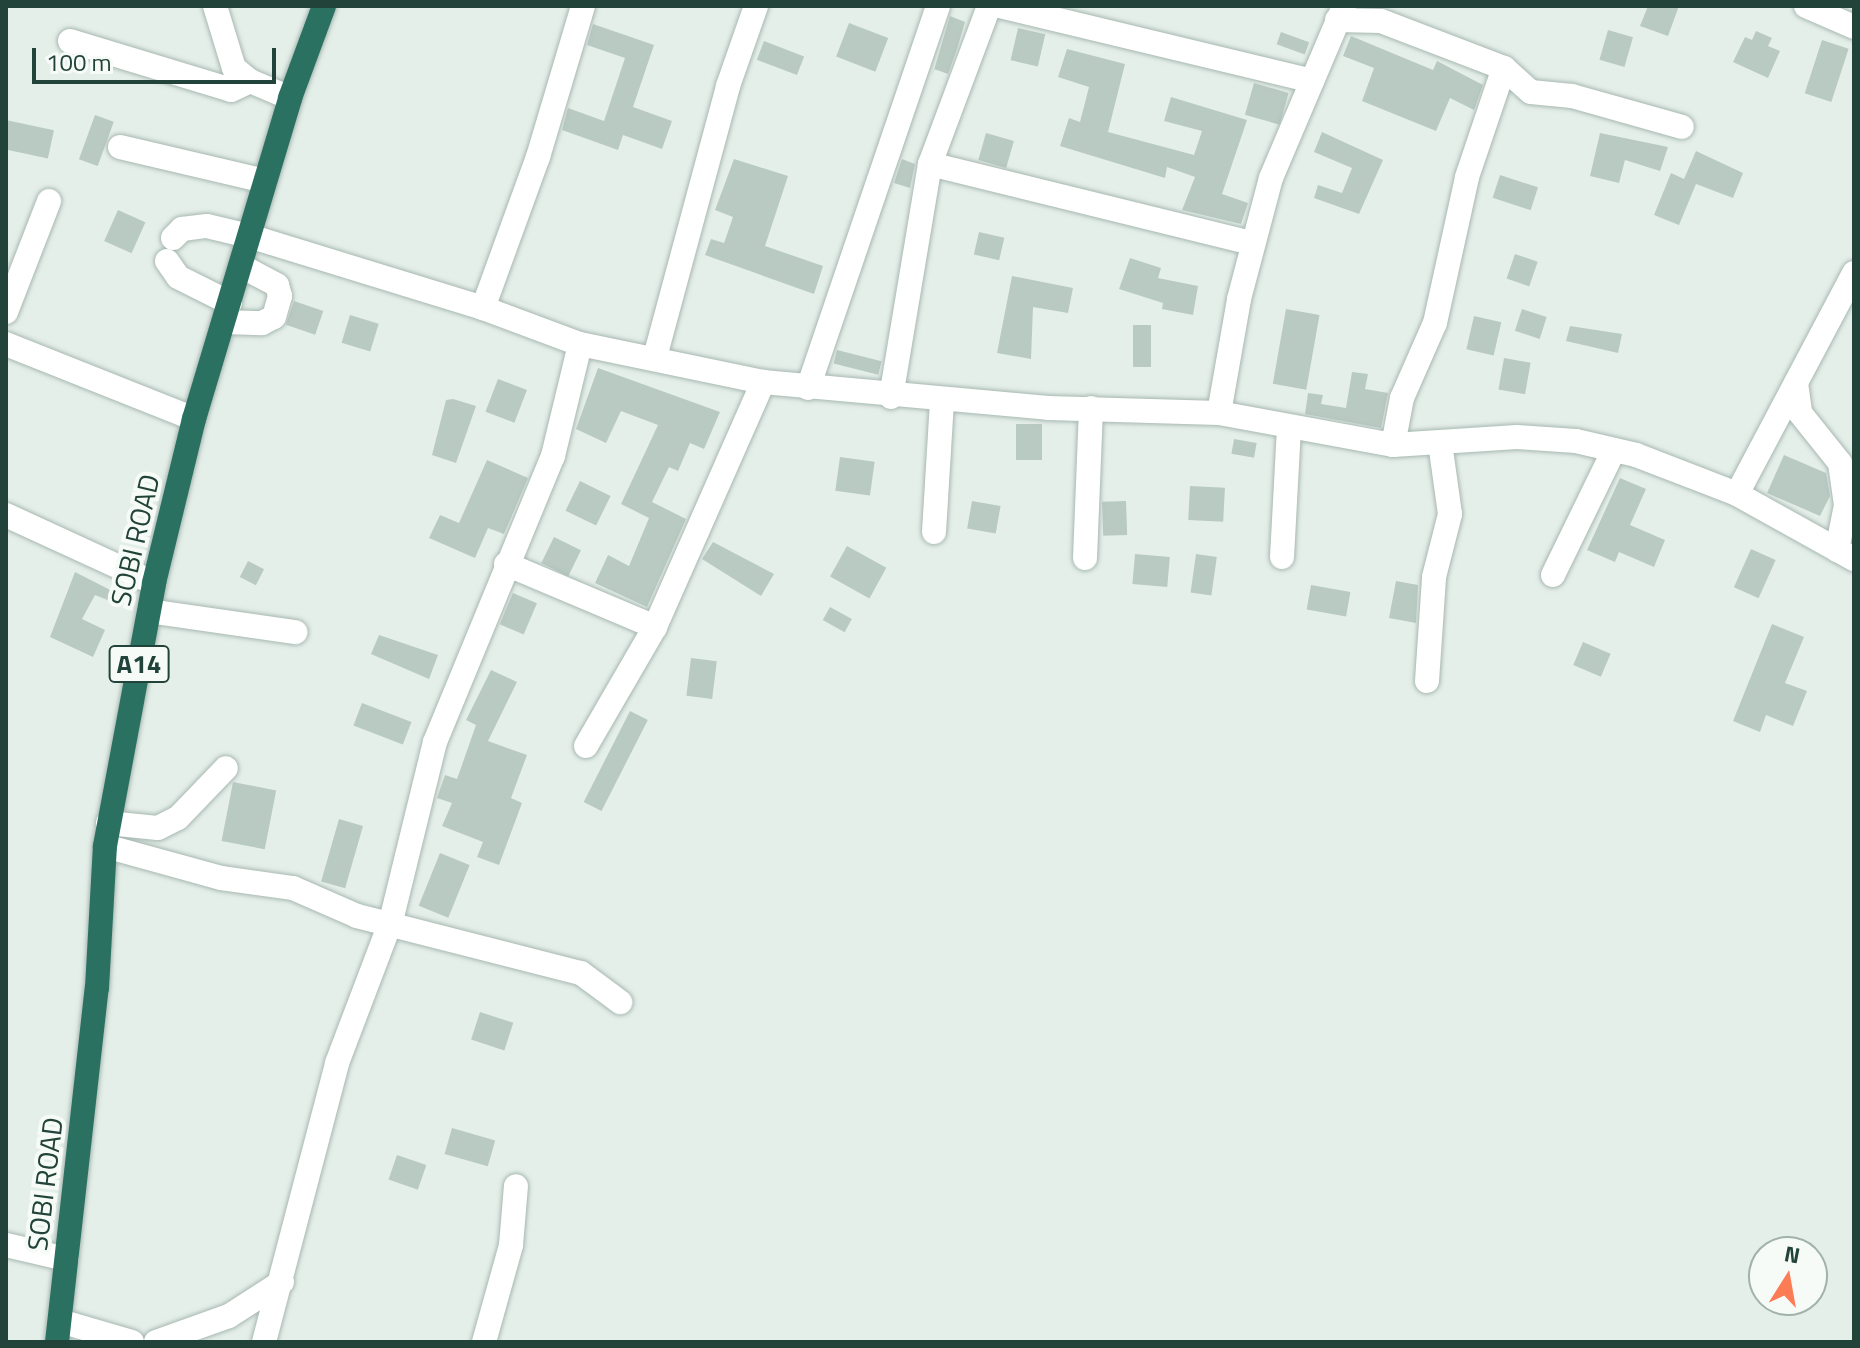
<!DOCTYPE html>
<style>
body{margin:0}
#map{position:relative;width:1860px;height:1348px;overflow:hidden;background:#e5efea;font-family:"Titillium Web",sans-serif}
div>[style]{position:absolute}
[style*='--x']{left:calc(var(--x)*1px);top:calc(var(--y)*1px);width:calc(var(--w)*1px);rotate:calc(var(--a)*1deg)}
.building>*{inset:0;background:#b9cac3;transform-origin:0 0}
.roads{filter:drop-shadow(0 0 2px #a7b8b1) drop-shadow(0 0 2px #a7b8b1)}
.minor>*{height:24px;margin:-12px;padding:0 12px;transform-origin:12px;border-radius:12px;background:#fff}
.highway>*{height:24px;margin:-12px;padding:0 12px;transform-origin:12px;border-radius:12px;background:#2b7162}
span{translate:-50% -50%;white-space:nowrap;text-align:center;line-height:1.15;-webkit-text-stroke:8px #f6fbf8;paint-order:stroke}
.shield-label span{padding:2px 6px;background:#f6fbf8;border:2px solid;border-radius:6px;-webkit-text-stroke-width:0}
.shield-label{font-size:26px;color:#224339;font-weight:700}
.street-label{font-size:28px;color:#224339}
.frame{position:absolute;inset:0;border:8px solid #224339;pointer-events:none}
.north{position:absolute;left:1748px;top:1236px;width:80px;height:80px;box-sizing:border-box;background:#f6fbf8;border:2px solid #a1b1ac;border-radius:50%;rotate:11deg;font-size:22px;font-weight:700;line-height:32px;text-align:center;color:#224339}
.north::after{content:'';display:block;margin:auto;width:28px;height:36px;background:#fc7c55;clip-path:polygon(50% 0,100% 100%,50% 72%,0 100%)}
.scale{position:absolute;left:32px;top:48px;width:244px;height:36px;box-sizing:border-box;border:4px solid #224339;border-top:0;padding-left:10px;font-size:24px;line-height:28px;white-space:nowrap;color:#224339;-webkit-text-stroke:6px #f6fbf8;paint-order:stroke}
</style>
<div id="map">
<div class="building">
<div style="clip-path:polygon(1648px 6px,1679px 6px,1668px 36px,1640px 26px)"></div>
<div style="clip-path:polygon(950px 16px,965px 22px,957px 49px,948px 74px,934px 69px,932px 77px)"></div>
<div style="left:849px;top:23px;width:42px;height:36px;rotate:21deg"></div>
<div style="clip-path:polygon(593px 24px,654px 45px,633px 107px,672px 121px,662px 149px,623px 135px,618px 150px,562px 130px,568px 108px,604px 121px,625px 58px,587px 45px)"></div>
<div style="left:1018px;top:28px;width:28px;height:33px;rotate:13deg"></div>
<div style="left:1608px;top:30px;width:26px;height:31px;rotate:16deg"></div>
<div style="clip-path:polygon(1756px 31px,1772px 38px,1768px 46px,1780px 51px,1768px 78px,1733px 62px,1745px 37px,1752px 40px)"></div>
<div style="left:1281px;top:32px;width:30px;height:13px;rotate:20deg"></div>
<div style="clip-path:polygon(1351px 36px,1433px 70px,1437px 61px,1483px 85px,1474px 110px,1450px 98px,1436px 131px,1362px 101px,1374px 68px,1343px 56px)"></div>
<div style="left:1822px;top:40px;width:28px;height:56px;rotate:18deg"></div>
<div style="left:764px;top:41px;width:43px;height:20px;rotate:21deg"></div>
<div style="clip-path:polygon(1067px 49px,1125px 64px,1108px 132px,1194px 155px,1202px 131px,1164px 121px,1171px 97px,1247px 120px,1222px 194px,1248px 203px,1241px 224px,1182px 210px,1195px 177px,1167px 167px,1165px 178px,1060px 146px,1069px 118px,1080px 122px,1089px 87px,1058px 77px)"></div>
<div style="left:1254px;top:83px;width:36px;height:33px;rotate:16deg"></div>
<div style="left:95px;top:115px;width:20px;height:47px;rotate:20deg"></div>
<div style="left:6px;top:120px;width:49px;height:29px;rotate:12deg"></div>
<div style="clip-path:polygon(1322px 132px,1383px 160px,1359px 214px,1314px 198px,1318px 185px,1342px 193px,1352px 168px,1314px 152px)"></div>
<div style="left:986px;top:133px;width:29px;height:28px;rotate:16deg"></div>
<div style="clip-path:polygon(1600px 133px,1668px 147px,1660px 171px,1625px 160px,1619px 183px,1590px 176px)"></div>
<div style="clip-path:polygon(1696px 151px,1743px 173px,1733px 198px,1696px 184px,1679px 225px,1654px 215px,1671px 173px,1684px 179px)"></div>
<div style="clip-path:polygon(734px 159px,788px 176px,765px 246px,823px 266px,814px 294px,705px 255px,711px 239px,724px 243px,733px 217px,715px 210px)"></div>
<div style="clip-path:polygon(902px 159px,915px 164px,910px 188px,894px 183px)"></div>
<div style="left:1500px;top:175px;width:40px;height:24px;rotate:18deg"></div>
<div style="left:118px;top:210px;width:30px;height:34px;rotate:24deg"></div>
<div style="left:979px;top:232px;width:26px;height:23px;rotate:13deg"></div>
<div style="left:1515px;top:254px;width:24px;height:26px;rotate:19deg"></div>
<div style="clip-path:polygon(1130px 258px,1161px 268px,1158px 278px,1198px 286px,1193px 315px,1162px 309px,1163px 303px,1119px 289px)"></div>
<div style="clip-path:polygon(1012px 276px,1073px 288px,1068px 313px,1033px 307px,1031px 359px,997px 353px)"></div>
<div style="left:294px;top:301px;width:31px;height:25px;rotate:19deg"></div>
<div style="left:1286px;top:309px;width:34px;height:76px;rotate:10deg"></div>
<div style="left:1522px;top:309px;width:26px;height:23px;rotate:18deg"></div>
<div style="left:350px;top:315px;width:30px;height:29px;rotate:17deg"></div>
<div style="left:1474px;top:316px;width:28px;height:34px;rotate:13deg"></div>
<div style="left:1133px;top:325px;width:18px;height:42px"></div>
<div style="clip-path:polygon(1570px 326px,1622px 334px,1618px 353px,1566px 341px)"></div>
<div style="left:837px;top:350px;width:46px;height:14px;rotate:14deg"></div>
<div style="left:1504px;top:358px;width:27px;height:32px;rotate:10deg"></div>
<div style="clip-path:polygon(598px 368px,720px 412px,704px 449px,690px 443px,678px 471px,669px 467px,652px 502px,686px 519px,647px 607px,595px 583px,608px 555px,629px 566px,649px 518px,621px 504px,658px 425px,621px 411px,606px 443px,576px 429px)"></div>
<div style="clip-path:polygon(1352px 372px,1368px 374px,1365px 389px,1388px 393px,1381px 428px,1305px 414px,1308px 393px,1323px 395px,1321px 404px,1346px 408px)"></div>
<div style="left:498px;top:379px;width:31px;height:35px;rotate:21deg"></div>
<div style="clip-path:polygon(453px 399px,476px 406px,456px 463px,432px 455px,446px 400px)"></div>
<div style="left:1016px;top:424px;width:26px;height:36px"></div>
<div style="left:1234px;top:439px;width:23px;height:15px;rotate:10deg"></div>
<div style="clip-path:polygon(1784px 455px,1826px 473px,1830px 496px,1820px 516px,1767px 493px)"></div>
<div style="left:840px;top:457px;width:35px;height:34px;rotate:8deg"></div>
<div style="clip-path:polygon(487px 460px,528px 478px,504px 534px,488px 528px,475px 558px,429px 538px,440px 515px,459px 523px)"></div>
<div style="clip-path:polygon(1620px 478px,1646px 489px,1630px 525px,1665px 540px,1654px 567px,1619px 552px,1615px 562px,1587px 550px)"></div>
<div style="left:580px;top:481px;width:34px;height:33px;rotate:26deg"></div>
<div style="left:1190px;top:486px;width:35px;height:34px;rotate:3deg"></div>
<div style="left:972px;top:501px;width:29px;height:28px;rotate:10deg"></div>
<div style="left:1126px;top:501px;width:34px;height:24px;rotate:88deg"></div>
<div style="left:554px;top:537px;width:30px;height:29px;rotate:26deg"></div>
<div style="clip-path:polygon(713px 542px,774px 574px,761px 596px,702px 559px)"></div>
<div style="left:847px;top:546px;width:45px;height:35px;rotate:29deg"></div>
<div style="left:1751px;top:549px;width:27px;height:42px;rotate:24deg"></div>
<div style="left:1135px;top:554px;width:35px;height:30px;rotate:5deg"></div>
<div style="left:1196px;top:554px;width:21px;height:39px;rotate:8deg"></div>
<div style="left:248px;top:561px;width:18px;height:18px;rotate:27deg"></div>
<div style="clip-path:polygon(75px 572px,124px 597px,120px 605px,95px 595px,82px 619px,105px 630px,93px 657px,50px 637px)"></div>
<div style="clip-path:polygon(1396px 581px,1418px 585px,1416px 623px,1389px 618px)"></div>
<div style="left:1311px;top:585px;width:40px;height:25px;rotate:10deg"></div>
<div style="left:513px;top:593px;width:26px;height:34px;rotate:23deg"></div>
<div style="left:830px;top:607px;width:25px;height:15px;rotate:29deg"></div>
<div style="clip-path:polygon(1772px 624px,1804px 637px,1785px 683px,1807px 691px,1793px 726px,1766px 715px,1760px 732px,1733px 721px)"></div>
<div style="clip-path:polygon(379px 635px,438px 655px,429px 679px,371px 654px)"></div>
<div style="left:1583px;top:642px;width:30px;height:25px;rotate:23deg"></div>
<div style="left:691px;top:658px;width:26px;height:38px;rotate:7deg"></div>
<div style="clip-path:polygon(491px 670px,517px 682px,488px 741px,527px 755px,511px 798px,522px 803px,499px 865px,477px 857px,483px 842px,442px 826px,452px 803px,437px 798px,445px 775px,457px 779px,476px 725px,466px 720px)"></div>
<div style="left:362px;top:703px;width:53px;height:24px;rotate:21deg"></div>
<div style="left:630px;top:711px;width:20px;height:102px;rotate:27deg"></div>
<div style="left:233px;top:782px;width:44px;height:60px;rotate:11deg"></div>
<div style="left:339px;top:819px;width:25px;height:65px;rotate:16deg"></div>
<div style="left:440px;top:853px;width:32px;height:57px;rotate:22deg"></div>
<div style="left:480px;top:1012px;width:35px;height:29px;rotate:18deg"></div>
<div style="left:452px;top:1128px;width:45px;height:27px;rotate:16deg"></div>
<div style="left:397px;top:1155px;width:31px;height:26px;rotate:19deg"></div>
</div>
<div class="roads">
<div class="minor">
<div style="--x:215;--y:6;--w:65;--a:73"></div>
<div style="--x:234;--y:68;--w:21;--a:39"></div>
<div style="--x:1000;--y:6;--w:321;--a:13.5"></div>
<div style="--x:1806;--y:6;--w:52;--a:23.6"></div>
<div style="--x:1337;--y:20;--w:44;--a:1.3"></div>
<div style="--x:1381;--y:21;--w:132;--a:20.9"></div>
<div style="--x:1504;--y:68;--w:36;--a:42"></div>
<div style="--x:1531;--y:92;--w:41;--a:5.6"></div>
<div style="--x:1572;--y:96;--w:114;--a:15.7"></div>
<div style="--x:70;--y:41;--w:168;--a:16.9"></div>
<div style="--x:231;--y:90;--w:21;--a:-25"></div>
<div style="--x:250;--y:81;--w:43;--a:23"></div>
<div style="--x:120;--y:147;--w:149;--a:13.2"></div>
<div style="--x:930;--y:164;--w:332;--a:13.8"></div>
<div style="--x:173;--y:238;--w:13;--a:-45"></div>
<div style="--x:182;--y:229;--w:25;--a:-7"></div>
<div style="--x:207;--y:226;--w:43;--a:13.4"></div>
<div style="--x:249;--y:236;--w:245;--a:17.1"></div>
<div style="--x:483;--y:308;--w:103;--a:20.4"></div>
<div style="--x:580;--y:344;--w:187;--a:11.7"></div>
<div style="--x:763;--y:382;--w:286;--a:5.2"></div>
<div style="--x:1048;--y:408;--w:171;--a:1.7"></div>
<div style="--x:1219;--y:413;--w:177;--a:10.4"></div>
<div style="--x:1393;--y:445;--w:124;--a:-3.7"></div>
<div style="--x:1517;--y:437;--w:59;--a:3.9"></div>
<div style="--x:1576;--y:441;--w:62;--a:13.1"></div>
<div style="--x:1636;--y:455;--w:108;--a:21.1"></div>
<div style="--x:1737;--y:494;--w:134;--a:29.1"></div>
<div style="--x:167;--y:261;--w:19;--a:55"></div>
<div style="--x:178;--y:277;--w:58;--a:26.6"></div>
<div style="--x:483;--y:308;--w:161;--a:-70"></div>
<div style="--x:538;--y:157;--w:158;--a:-73.4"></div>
<div style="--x:6;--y:312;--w:119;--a:-68.8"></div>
<div style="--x:224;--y:322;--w:38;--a:2"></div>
<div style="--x:262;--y:323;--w:13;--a:-27"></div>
<div style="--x:274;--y:317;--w:22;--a:-74"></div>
<div style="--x:280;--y:296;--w:11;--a:-105"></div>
<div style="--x:277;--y:285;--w:41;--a:-152.2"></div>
<div style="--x:6;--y:344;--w:202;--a:21.7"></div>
<div style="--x:655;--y:357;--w:281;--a:-74.9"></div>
<div style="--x:728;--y:86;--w:85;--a:-70.7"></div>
<div style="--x:1796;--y:383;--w:30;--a:82"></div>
<div style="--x:1800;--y:413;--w:64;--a:51.3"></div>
<div style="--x:1840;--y:463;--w:42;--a:81.9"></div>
<div style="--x:1846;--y:505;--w:46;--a:101.3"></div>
<div style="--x:808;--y:388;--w:404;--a:-71.2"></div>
<div style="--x:891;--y:397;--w:236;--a:-80.5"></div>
<div style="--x:930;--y:164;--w:169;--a:-69.5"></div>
<div style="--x:1219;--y:413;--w:116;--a:-80"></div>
<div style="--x:1239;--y:299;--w:125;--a:-75.2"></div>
<div style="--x:1271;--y:178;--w:187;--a:-67"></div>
<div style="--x:1393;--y:445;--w:48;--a:-79.2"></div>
<div style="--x:1402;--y:398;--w:82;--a:-66.3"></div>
<div style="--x:1435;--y:323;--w:149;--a:-77.6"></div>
<div style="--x:1467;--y:177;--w:115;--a:-71.3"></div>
<div style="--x:1737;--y:494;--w:250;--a:-62.1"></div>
<div style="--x:6;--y:515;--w:163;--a:24.7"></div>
<div style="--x:934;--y:532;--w:132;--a:-86.5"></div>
<div style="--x:1282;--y:557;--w:129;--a:-86.9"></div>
<div style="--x:1085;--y:558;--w:150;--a:-87.7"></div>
<div style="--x:506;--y:564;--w:162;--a:22.9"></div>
<div style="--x:1553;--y:575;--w:139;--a:-64"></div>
<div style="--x:149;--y:611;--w:148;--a:8.2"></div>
<div style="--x:1427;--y:681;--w:104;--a:-86.1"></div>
<div style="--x:1434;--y:577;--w:65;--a:-75.7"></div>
<div style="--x:1450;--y:514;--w:72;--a:-98"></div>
<div style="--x:586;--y:746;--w:138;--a:-59.9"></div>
<div style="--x:655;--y:627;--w:268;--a:-66.2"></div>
<div style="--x:108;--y:823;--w:50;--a:5.7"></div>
<div style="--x:158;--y:828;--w:22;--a:-27"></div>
<div style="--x:178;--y:818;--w:69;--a:-46.2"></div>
<div style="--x:105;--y:846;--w:120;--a:15.4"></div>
<div style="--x:221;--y:878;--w:73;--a:7.9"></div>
<div style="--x:293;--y:888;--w:70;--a:23.6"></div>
<div style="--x:357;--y:916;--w:231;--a:14.3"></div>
<div style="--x:581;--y:973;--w:49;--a:36.6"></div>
<div style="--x:6;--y:1245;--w:62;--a:13.1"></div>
<div style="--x:60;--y:1321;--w:75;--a:16.3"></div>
<div style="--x:156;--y:1342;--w:77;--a:-19.6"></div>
<div style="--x:229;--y:1316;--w:63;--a:-32.7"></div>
<div style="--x:264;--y:1342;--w:288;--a:-75.3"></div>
<div style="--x:337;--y:1063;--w:152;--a:-69.2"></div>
<div style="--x:391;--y:921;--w:184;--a:-76.2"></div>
<div style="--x:435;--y:742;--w:309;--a:-67.6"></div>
<div style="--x:553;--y:456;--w:115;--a:-76.4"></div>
<div style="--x:484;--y:1342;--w:101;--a:-74.4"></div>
<div style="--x:511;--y:1245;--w:59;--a:-85.2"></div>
</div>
<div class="highway">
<div style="--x:57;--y:1342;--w:356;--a:-83.6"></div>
<div style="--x:97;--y:988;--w:142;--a:-86.8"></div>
<div style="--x:105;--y:846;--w:268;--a:-79.4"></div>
<div style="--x:154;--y:583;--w:169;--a:-76.3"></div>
<div style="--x:194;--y:419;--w:335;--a:-73.3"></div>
<div style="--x:290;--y:98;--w:98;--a:-69.7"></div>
</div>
</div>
<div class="shield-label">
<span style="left:139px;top:664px">A14</span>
</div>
<div class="street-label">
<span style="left:135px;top:540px;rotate:-77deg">SOBI ROAD</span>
<span style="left:45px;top:1184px;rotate:-83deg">SOBI ROAD</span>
</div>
<div class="frame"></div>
<div class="north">N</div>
<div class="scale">100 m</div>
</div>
